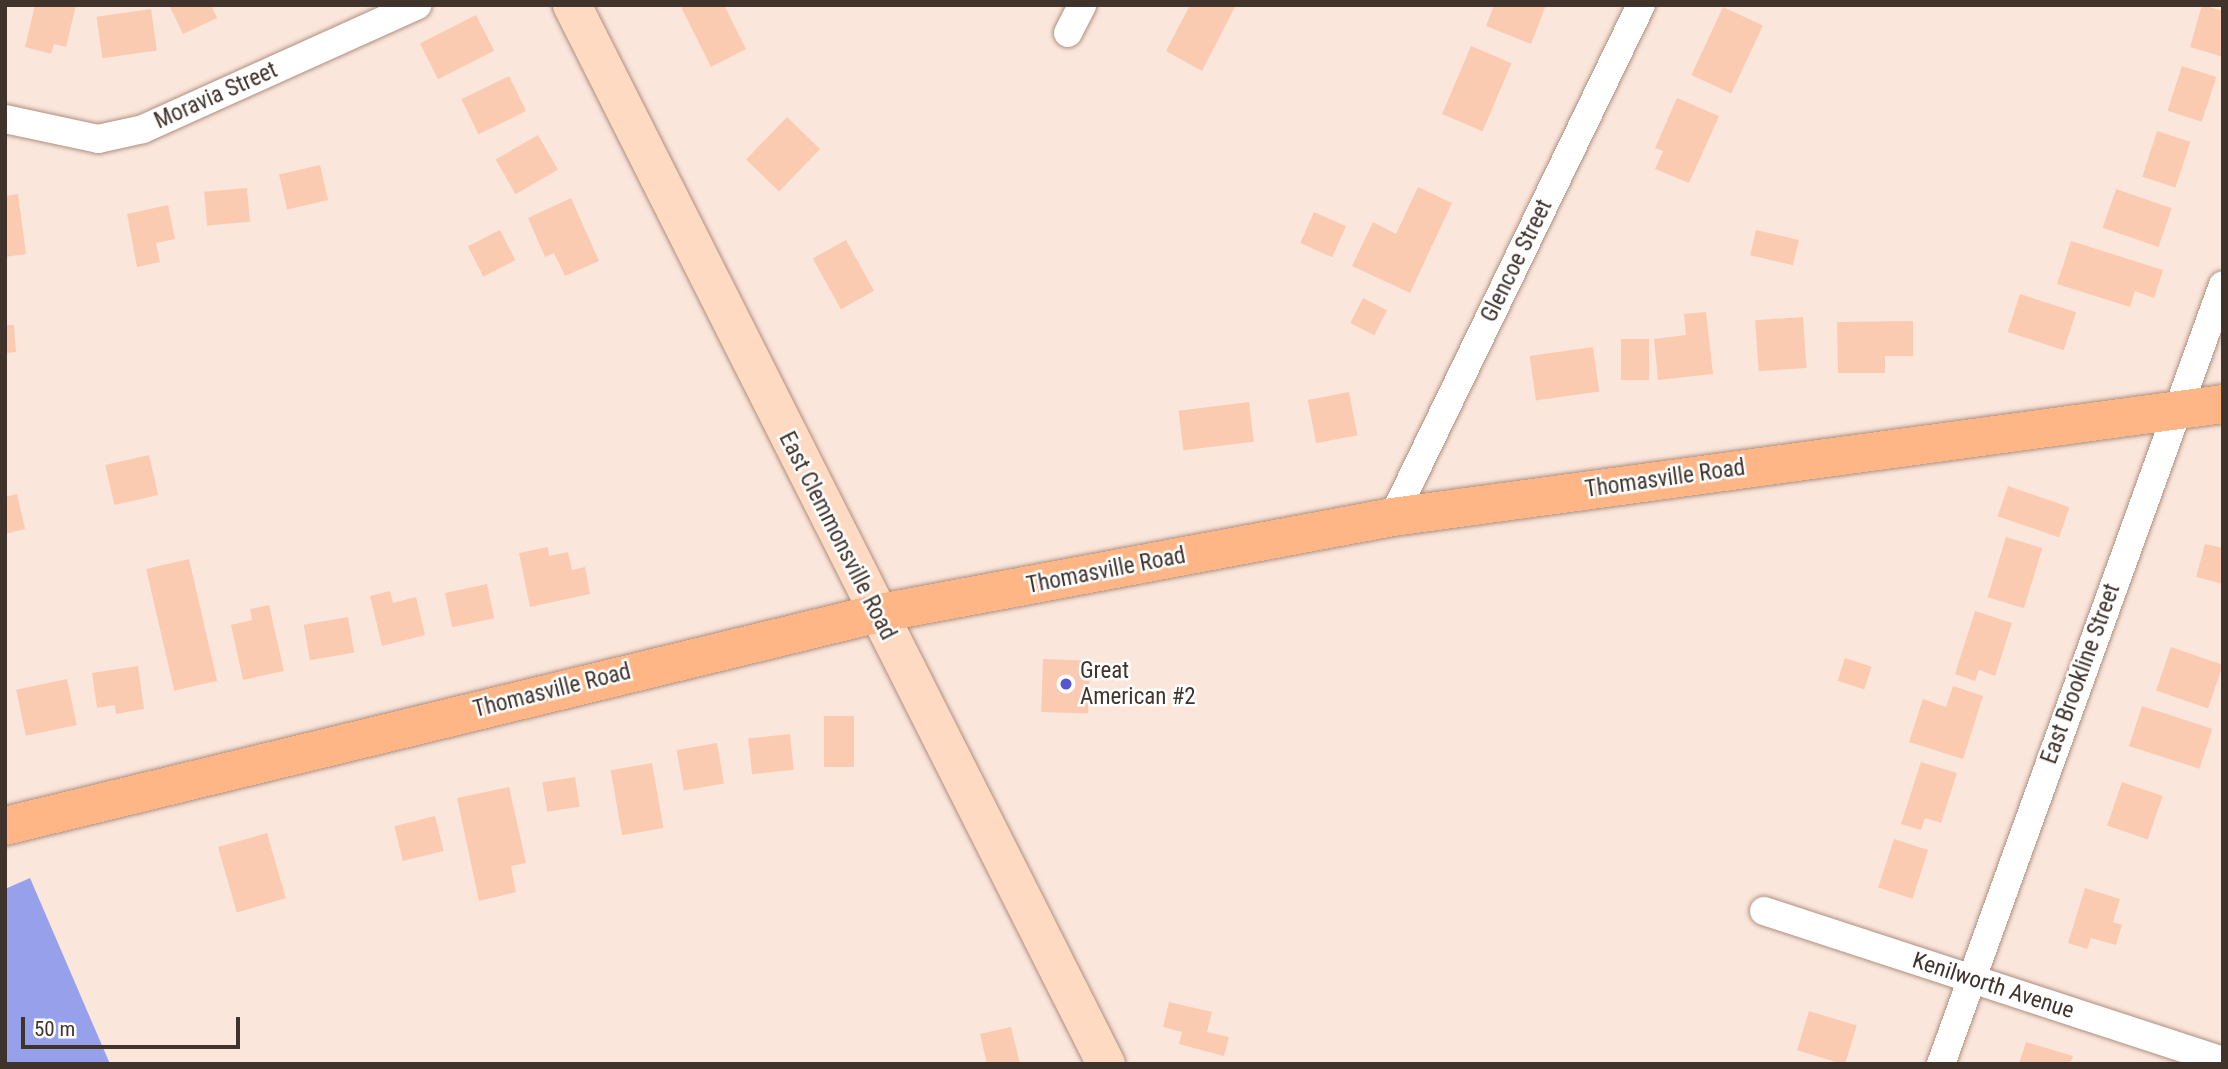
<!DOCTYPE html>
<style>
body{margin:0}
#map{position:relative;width:2228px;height:1069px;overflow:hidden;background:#fbe6dc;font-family:"Roboto Condensed",sans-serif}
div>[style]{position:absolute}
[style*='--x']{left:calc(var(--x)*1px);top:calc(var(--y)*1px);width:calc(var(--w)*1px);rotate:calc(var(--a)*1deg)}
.forest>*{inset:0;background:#97a1eb}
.building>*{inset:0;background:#fbcbb1;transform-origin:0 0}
.roads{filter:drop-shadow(0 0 2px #ae8f7e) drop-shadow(0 0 2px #ae8f7e)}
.street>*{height:28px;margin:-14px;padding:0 14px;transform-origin:14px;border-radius:14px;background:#fff}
.secondary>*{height:38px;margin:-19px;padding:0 19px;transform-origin:19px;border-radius:19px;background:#ffdac3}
.primary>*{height:38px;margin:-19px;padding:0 19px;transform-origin:19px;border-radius:19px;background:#feb687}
.dots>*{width:19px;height:19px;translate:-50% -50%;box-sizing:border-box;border:4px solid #fff;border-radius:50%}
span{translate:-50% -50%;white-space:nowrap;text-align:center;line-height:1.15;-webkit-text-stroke:5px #fff;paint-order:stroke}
.street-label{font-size:23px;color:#40332c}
.poi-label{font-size:23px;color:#40332c}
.left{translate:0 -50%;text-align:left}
.frame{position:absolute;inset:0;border:7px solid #40332c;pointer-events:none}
.scale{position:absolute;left:21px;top:1017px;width:219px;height:32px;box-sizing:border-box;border:4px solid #40332c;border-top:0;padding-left:9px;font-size:21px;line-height:24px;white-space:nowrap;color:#40332c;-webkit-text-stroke:5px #fff;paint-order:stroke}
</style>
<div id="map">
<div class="forest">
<div style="clip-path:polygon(30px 878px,110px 1064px,5px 1064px,5px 889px)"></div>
</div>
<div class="building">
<div style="clip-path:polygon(35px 5px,76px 5px,66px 47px,54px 44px,51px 54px,25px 47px)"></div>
<div style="clip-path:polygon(169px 5px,211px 5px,217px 18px,183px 34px)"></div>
<div style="clip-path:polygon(680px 5px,724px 5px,746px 49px,711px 67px)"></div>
<div style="clip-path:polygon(1190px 5px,1236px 5px,1202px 71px,1166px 51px)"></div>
<div style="clip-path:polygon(1494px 5px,1546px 5px,1531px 44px,1486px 26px)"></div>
<div style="clip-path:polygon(2202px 5px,2223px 11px,2223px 57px,2190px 47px)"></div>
<div style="left:1723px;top:7px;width:44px;height:75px;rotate:25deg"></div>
<div style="left:151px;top:9px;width:42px;height:55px;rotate:82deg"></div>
<div style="left:476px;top:15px;width:40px;height:63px;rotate:63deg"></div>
<div style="left:1471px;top:46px;width:44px;height:74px;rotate:23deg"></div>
<div style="left:2182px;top:66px;width:36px;height:47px;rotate:18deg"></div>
<div style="left:509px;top:76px;width:39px;height:53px;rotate:64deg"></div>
<div style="clip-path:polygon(1677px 98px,1719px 116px,1689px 183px,1655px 169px,1663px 151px,1655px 148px)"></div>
<div style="left:787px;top:117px;width:46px;height:59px;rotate:44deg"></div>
<div style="left:2157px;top:131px;width:35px;height:48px;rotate:18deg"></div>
<div style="left:538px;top:135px;width:40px;height:49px;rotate:60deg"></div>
<div style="left:320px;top:165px;width:36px;height:42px;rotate:77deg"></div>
<div style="clip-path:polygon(1418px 187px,1452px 203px,1410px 293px,1352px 266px,1373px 222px,1396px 234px)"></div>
<div style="left:247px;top:188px;width:34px;height:43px;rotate:85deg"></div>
<div style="left:2116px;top:189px;width:59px;height:41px;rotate:19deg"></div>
<div style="clip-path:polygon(18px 194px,26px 254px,5px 257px,5px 196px)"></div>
<div style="clip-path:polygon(571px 198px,599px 261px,565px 276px,554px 253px,545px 257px,528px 218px)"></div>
<div style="clip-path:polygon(168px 205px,175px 239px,156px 243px,160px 262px,137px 267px,127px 214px)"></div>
<div style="left:1314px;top:212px;width:35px;height:34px;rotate:24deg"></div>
<div style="left:500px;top:230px;width:34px;height:36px;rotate:63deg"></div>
<div style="left:1756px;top:230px;width:44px;height:26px;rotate:13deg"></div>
<div style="left:846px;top:240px;width:58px;height:38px;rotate:61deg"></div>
<div style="clip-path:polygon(2071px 241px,2163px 270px,2154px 298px,2135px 291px,2130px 307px,2057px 284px)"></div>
<div style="left:2020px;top:294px;width:59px;height:40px;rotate:18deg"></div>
<div style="left:1363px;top:298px;width:27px;height:28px;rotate:27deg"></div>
<div style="clip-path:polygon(1706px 312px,1713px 374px,1658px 380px,1654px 339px,1686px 335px,1684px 314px)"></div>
<div style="left:1803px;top:317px;width:51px;height:48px;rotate:86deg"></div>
<div style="clip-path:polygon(1913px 321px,1913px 356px,1885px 356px,1885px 373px,1838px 373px,1837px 322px)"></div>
<div style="clip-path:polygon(5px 325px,14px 325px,16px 352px,5px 353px)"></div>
<div style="left:1621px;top:339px;width:28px;height:41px"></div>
<div style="left:1593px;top:347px;width:45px;height:64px;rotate:82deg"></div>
<div style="left:1349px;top:392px;width:44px;height:42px;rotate:79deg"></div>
<div style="left:1249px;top:402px;width:40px;height:71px;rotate:83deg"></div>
<div style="left:149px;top:455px;width:41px;height:45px;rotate:77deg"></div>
<div style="left:2008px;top:486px;width:65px;height:32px;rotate:19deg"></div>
<div style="clip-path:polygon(17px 494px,25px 529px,5px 534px,5px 497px)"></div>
<div style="left:2006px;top:537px;width:38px;height:63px;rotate:17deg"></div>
<div style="clip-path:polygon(2205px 544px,2223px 548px,2223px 584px,2196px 577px)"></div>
<div style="clip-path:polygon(548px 547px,549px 556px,568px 552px,572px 570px,585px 567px,590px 594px,530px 607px,519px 553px)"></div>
<div style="left:189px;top:559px;width:125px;height:44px;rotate:77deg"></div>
<div style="left:487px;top:584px;width:35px;height:43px;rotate:78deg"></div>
<div style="clip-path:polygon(390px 591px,393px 603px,416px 597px,425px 635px,382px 646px,370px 596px)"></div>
<div style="clip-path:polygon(269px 605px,284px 671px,243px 680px,231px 625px,252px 620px,250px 609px)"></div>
<div style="clip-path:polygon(1975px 611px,2012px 623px,1995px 676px,1979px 670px,1975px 681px,1955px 674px)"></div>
<div style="left:348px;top:617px;width:36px;height:45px;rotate:80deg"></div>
<div style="left:2171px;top:647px;width:55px;height:46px;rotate:19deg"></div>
<div style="left:1845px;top:658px;width:28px;height:24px;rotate:18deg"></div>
<div style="left:1043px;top:659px;width:47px;height:53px;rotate:2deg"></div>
<div style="clip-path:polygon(138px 666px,144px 709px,116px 714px,115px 705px,97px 708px,92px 673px)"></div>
<div style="left:67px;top:679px;width:47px;height:52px;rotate:78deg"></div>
<div style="clip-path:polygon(1953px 686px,1983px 696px,1963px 759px,1909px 742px,1923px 699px,1946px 707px)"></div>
<div style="left:2142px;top:706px;width:74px;height:42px;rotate:18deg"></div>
<div style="left:824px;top:716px;width:30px;height:51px"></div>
<div style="left:790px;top:734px;width:36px;height:42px;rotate:84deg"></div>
<div style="left:717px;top:743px;width:41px;height:41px;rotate:80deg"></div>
<div style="clip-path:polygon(1921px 762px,1957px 773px,1941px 823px,1925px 818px,1921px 830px,1901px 824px)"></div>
<div style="left:652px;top:763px;width:66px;height:42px;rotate:80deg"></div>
<div style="left:575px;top:777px;width:30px;height:33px;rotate:81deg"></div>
<div style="left:2122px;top:782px;width:43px;height:46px;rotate:19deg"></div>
<div style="clip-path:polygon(509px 787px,526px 863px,511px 866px,516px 892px,479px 901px,457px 798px)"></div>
<div style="left:435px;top:816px;width:36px;height:42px;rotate:76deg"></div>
<div style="left:267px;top:833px;width:68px;height:51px;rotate:74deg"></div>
<div style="left:1894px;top:839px;width:36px;height:51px;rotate:18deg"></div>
<div style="clip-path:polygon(2085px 888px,2120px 899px,2113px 922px,2122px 925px,2116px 945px,2091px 938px,2087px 949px,2068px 943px)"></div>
<div style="clip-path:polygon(1169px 1002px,1212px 1012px,1207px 1032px,1229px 1037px,1224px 1056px,1179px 1044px,1182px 1032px,1163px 1027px)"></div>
<div style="left:1809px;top:1011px;width:50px;height:41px;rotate:17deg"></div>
<div style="clip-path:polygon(1011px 1027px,1020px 1064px,987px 1064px,980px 1034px)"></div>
<div style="clip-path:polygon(2026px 1042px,2073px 1056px,2070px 1064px,2019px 1064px)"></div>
</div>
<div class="roads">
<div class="street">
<div style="--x:1068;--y:33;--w:31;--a:-63"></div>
<div style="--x:5;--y:119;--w:95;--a:12.1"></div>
<div style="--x:98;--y:139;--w:46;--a:-12.5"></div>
<div style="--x:143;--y:129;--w:301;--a:-24.3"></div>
<div style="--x:1393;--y:517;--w:569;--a:-64.16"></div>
<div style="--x:1764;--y:911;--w:483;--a:18.1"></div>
<div style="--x:1941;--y:1064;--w:828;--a:-70.1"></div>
</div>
<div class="secondary">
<div style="--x:572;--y:5;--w:1186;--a:63.24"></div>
</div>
<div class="primary">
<div style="--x:5;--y:826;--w:895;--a:-13.69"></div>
<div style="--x:875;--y:614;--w:527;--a:-10.61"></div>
<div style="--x:1393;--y:517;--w:838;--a:-7.75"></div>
</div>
</div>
<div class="dots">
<div style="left:1066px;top:684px;background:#5657ce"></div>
</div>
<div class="street-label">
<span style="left:216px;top:96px;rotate:-24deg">Moravia Street</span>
<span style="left:1517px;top:261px;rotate:-64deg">Glencoe Street</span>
<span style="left:1665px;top:479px;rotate:-8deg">Thomasville Road</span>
<span style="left:837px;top:536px;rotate:63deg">East Clemmonsville Road</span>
<span style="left:1106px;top:571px;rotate:-11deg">Thomasville Road</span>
<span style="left:2081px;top:674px;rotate:-70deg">East Brookline Street</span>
<span style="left:552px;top:691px;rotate:-14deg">Thomasville Road</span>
<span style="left:1993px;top:986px;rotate:18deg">Kenilworth Avenue</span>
</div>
<div class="poi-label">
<span class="left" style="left:1080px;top:684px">Great<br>American #2</span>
</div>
<div class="frame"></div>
<div class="scale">50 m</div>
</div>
